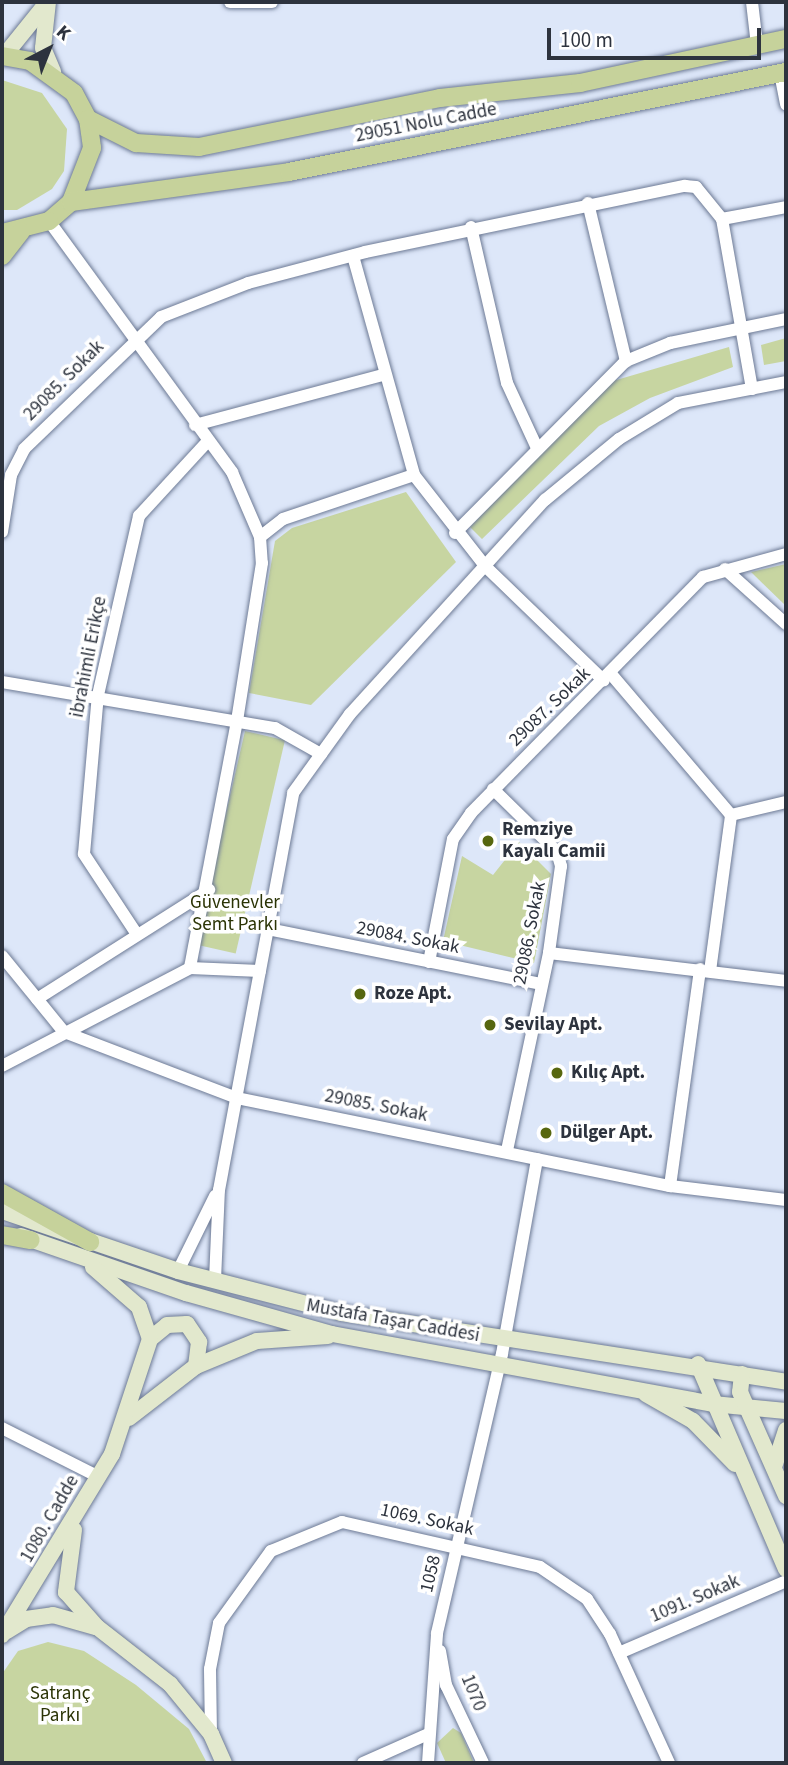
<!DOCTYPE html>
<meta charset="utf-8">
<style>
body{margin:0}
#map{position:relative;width:788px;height:1765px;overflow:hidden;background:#dde7f9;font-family:"Source Sans 3",sans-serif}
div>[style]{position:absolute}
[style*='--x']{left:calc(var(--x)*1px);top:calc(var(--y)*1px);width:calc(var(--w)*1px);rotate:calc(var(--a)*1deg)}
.green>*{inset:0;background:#c7d5a1;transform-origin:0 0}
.roads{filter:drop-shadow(0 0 2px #6d7a95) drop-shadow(0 0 2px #6d7a95)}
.street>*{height:12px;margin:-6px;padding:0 6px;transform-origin:6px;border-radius:6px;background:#fff}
.secondary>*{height:16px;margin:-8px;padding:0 8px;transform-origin:8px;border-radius:8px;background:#e2e8cd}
.primary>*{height:18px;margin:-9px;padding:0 9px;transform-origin:9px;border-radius:9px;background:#c6d29b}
.dots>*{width:19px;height:19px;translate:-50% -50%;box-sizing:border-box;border:4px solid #fff;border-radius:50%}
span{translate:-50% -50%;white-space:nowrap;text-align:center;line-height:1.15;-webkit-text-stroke:7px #fff;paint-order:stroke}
.street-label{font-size:19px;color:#2d333e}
.poi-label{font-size:19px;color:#2d333e;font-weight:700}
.left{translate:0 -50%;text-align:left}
.park-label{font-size:19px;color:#2b3405}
.frame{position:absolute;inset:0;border:4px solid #2d333e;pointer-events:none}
.north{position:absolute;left:14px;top:14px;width:70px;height:70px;-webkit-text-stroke:5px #fff;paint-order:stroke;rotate:42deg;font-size:19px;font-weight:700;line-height:28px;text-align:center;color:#2d333e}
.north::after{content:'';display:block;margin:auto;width:24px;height:32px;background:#2d333e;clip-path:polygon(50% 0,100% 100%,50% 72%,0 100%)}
.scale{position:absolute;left:547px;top:28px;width:214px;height:32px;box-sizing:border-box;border:4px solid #2d333e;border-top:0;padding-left:9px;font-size:21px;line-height:24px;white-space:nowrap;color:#2d333e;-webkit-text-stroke:5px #fff;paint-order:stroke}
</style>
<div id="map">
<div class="green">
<div style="clip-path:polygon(2px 80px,42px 93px,67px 129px,64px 171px,52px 189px,17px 210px,2px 210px)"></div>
<div style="clip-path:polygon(786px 338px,786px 361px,764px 365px,761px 345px)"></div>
<div style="clip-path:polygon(729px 347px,733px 367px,650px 398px,599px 426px,482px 539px,470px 527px,613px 381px)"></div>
<div style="clip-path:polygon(406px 492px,456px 562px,311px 705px,249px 693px,275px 541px,292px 528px)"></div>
<div style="clip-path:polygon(786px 564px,786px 606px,751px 572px)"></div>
<div style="left:245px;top:731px;width:41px;height:219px;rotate:13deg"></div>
<div style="clip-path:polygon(519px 842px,551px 874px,534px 963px,443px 941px,462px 856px,493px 875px)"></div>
<div style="clip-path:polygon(48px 1642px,84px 1651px,136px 1685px,189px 1729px,207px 1763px,2px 1763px,2px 1674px,18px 1651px)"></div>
<div style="clip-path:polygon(453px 1728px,461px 1733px,474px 1763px,446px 1763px,437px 1743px)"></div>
</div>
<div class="roads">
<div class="street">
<div style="--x:230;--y:2;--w:42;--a:0"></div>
<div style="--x:752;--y:2;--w:43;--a:83.4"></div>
<div style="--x:780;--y:73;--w:32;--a:79"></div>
<div style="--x:588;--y:203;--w:163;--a:76.5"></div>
<div style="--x:49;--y:221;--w:311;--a:53.9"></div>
<div style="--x:232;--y:472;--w:71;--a:66.7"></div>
<div style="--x:260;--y:537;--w:26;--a:86"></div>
<div style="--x:262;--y:563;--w:160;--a:99"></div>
<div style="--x:237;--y:721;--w:251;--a:100.8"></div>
<div style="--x:471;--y:227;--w:160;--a:77"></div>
<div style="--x:507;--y:383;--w:72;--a:65.2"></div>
<div style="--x:353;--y:256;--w:227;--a:74.4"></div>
<div style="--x:414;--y:475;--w:115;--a:52"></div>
<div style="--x:485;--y:566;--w:165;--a:44"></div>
<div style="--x:752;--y:389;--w:173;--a:-100"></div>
<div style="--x:722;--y:219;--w:65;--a:-10.6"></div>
<div style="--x:195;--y:425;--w:195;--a:-14.9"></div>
<div style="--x:2;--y:532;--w:58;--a:-81"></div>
<div style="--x:11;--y:475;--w:29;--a:-63"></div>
<div style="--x:24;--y:449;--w:190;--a:-43.9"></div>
<div style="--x:161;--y:317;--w:93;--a:-21.3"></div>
<div style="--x:248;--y:283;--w:121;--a:-14.8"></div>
<div style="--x:365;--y:252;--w:327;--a:-11.7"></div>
<div style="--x:685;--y:186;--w:11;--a:5"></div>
<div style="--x:696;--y:187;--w:41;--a:50.9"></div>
<div style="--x:455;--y:533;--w:243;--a:-45.2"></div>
<div style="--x:626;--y:361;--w:48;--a:-22.2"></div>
<div style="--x:670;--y:343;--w:118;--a:-11.7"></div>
<div style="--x:260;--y:537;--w:29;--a:-38"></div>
<div style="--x:283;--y:519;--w:138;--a:-18.6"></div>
<div style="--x:725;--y:569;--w:82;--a:42"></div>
<div style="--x:611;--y:674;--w:185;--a:49.6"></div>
<div style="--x:731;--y:815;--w:57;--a:-13.3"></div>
<div style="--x:2;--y:682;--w:277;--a:9.6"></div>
<div style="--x:275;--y:728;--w:53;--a:29.5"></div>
<div style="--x:493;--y:789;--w:90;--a:44.5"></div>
<div style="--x:557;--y:852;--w:15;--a:74"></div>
<div style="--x:561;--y:866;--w:88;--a:97.9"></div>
<div style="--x:549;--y:953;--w:201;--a:102"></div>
<div style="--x:268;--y:929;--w:278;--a:11.4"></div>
<div style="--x:136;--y:933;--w:95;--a:-123.4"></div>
<div style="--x:84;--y:854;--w:160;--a:-85"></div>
<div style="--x:98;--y:695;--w:184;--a:-77.1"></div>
<div style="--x:139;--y:516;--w:100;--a:-47.4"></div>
<div style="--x:549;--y:953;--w:239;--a:6.7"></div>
<div style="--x:2;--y:956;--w:98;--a:50.8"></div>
<div style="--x:64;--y:1032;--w:185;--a:20.9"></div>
<div style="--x:237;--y:1098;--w:442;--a:11.5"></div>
<div style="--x:670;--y:1186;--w:117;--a:6.9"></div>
<div style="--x:429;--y:962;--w:125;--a:-79"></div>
<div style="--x:453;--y:839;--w:32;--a:-55"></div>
<div style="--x:471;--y:813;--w:331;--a:-45.5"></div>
<div style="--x:703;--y:577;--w:86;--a:-15.5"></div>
<div style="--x:710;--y:971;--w:157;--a:-82.3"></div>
<div style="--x:37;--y:999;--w:204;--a:-32.4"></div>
<div style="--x:2;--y:1066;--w:212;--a:-27.5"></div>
<div style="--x:190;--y:968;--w:70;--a:2.5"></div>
<div style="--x:670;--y:1186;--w:219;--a:-82.1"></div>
<div style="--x:178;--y:1271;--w:84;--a:-63.7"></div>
<div style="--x:215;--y:1280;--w:90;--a:-87.5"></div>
<div style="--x:219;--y:1190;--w:404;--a:-79.4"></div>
<div style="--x:293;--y:793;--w:97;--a:-54.2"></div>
<div style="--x:350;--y:714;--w:290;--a:-47.7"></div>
<div style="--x:545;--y:500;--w:96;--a:-39.5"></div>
<div style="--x:619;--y:439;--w:69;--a:-31.4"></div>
<div style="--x:678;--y:403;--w:110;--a:-11"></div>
<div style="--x:2;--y:1428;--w:109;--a:26.8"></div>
<div style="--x:440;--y:1651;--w:35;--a:80"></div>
<div style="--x:446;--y:1685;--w:86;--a:64.6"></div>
<div style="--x:619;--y:1653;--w:182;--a:-23.3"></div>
<div style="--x:211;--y:1734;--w:65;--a:-90.9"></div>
<div style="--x:210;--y:1669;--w:47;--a:-78.9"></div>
<div style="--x:219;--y:1623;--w:89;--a:-54.2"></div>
<div style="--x:271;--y:1551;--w:77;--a:-22.2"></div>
<div style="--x:342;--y:1522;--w:203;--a:12.8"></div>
<div style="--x:540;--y:1567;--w:57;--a:34.2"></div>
<div style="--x:587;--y:1599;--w:42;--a:56.7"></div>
<div style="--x:610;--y:1634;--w:142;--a:65.4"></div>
<div style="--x:363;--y:1763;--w:71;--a:-24"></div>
<div style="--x:428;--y:1763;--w:130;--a:-86"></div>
<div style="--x:437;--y:1633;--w:286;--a:-76.9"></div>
<div style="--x:502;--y:1354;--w:198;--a:-79.8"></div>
</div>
<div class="secondary">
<div style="--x:48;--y:2;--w:46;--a:96.2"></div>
<div style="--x:43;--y:48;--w:26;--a:67"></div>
<div style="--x:4;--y:56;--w:67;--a:-51.1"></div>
<div style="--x:2;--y:1211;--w:186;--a:18.8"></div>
<div style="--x:178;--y:1271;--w:169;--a:14.4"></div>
<div style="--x:342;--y:1313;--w:449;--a:8.8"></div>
<div style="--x:21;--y:1236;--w:175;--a:19.1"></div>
<div style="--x:186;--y:1293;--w:152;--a:15.7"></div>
<div style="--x:332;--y:1334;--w:387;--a:10.4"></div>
<div style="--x:713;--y:1404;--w:73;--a:5.5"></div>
<div style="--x:150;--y:1339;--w:22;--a:-39"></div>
<div style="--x:167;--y:1325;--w:20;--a:-3"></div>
<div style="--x:187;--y:1324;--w:22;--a:56"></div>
<div style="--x:199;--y:1342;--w:24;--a:97"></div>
<div style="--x:698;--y:1364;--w:223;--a:66.8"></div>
<div style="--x:742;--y:1374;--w:18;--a:96"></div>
<div style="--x:740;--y:1392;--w:114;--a:66.1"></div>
<div style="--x:646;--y:1394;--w:54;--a:29.9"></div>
<div style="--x:693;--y:1421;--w:60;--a:45.7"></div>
<div style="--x:129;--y:1418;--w:85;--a:-37.8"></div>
<div style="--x:196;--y:1366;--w:66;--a:-22.3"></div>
<div style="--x:257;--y:1341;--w:71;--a:-4"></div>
<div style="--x:774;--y:1467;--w:39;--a:-72"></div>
<div style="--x:74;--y:1530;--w:63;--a:97.4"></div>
<div style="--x:66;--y:1592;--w:47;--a:48.5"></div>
<div style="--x:97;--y:1627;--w:93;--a:38"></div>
<div style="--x:170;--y:1684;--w:65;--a:50.6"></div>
<div style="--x:211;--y:1734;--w:32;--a:66"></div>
<div style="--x:7;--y:1631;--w:22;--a:-32"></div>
<div style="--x:26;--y:1619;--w:27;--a:-8"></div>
<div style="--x:53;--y:1615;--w:44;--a:15.9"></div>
<div style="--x:2;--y:1635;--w:212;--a:-58.7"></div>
<div style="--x:112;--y:1454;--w:121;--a:-71.7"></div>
<div style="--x:150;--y:1339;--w:34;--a:-109"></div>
<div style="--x:139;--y:1307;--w:61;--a:-139"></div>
</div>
<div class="primary">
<div style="--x:2;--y:56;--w:28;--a:10"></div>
<div style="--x:30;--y:61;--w:54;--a:36"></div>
<div style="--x:74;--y:93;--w:30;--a:62"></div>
<div style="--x:88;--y:119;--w:29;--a:82"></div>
<div style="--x:92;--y:148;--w:58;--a:111.3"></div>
<div style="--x:71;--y:202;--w:29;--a:139"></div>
<div style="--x:49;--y:221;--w:49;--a:165.7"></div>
<div style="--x:88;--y:119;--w:54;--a:26.6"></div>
<div style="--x:136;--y:143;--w:63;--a:3.6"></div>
<div style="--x:199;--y:147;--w:246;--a:-11.5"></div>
<div style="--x:440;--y:98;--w:141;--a:-6.1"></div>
<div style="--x:580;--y:83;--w:211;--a:-12.1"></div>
<div style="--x:71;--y:202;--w:220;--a:-7.8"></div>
<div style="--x:289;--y:172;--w:507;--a:-11.38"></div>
<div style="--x:2;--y:256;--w:31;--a:-52"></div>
<div style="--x:2;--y:1193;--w:101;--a:29.1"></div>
<div style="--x:2;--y:1235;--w:29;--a:10"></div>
</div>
</div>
<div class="dots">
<div style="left:488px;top:841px;background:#57670f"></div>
<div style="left:360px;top:994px;background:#57670f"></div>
<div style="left:490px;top:1025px;background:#57670f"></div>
<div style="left:557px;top:1073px;background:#57670f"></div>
<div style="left:546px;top:1133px;background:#57670f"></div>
</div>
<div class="street-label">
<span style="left:426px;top:123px;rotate:-11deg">29051 Nolu Cadde</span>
<span style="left:64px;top:381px;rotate:-45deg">29085. Sokak</span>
<span style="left:89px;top:657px;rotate:-79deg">ibrahimli Erikçe</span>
<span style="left:550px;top:707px;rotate:-44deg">29087. Sokak</span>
<span style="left:530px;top:933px;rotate:-79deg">29086. Sokak</span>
<span style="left:408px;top:938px;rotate:11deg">29084. Sokak</span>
<span style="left:376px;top:1106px;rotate:11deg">29085. Sokak</span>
<span style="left:393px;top:1321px;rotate:10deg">Mustafa Taşar Caddesi</span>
<span style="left:50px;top:1519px;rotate:-60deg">1080. Cadde</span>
<span style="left:427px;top:1520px;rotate:12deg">1069. Sokak</span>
<span style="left:431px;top:1574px;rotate:-77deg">1058</span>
<span style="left:695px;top:1599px;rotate:-23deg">1091. Sokak</span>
<span style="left:473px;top:1693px;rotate:68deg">1070</span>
</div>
<div class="poi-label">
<span class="left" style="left:502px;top:841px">Remziye<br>Kayalı Camii</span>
<span class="left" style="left:374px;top:994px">Roze Apt.</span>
<span class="left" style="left:504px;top:1025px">Sevilay Apt.</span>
<span class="left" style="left:571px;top:1073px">Kılıç Apt.</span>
<span class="left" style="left:560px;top:1133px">Dülger Apt.</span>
</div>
<div class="park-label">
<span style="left:235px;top:914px">Güvenevler<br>Semt Parkı</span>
<span style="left:60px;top:1705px">Satranç<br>Parkı</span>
</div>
<div class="frame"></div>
<div class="north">K</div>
<div class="scale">100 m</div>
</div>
